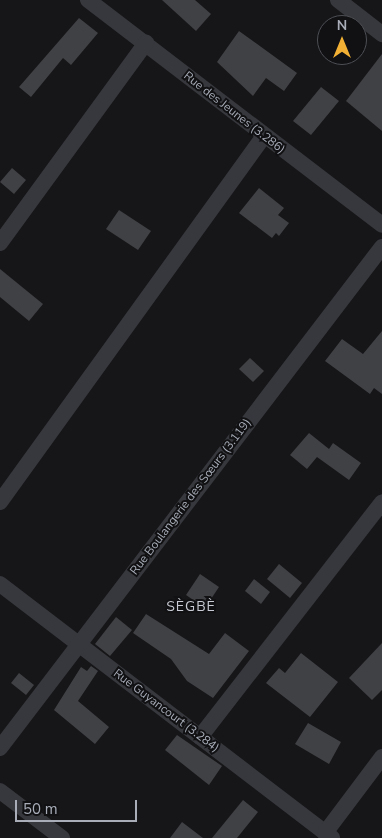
<!DOCTYPE html>
<html>
<head>
<meta charset="utf-8">
<style>
  body { margin:0 }
  #map { position:relative; width:382px; height:838px; overflow:hidden; background:#161618; font-family:"Nunito Sans",sans-serif }
  div>[style] { position:absolute }
  .building>* { inset:0; background:#404145 }
  .minor>* { height:16px; margin:-8px; padding:0 8px; transform-origin:8px; border-radius:8px; background:#37383d }
  span { translate:-50% -50%; white-space:nowrap; text-align:center; line-height:1.15; -webkit-text-stroke:4px #111113; paint-order:stroke }
  .street-label { font-size:12px; color:#a8adb8 }
  .neighbourhood-label { font-size:14px; color:#c9ccd4; letter-spacing:1px }
  .north { position:absolute; left:317px; top:15px; width:50px; height:50px; box-sizing:border-box; background:#111113; border:1px solid #4d4f55; border-radius:50%; rotate:0deg; font-size:14px; font-weight:700; line-height:20px; text-align:center; color:#a8adb8 }
  .north::after { content:''; display:block; margin:auto; width:18px; height:22px; background:#f2b134; clip-path:polygon(50% 0,100% 100%,50% 72%,0 100%) }
  .scale { position:absolute; left:15px; top:800px; width:122px; height:22px; box-sizing:border-box; border:2px solid #a8adb8; border-top:0; padding-left:6px; font-size:15px; line-height:18px; white-space:nowrap; color:#a8adb8; -webkit-text-stroke:4px #111113; paint-order:stroke }
</style>
</head>
<body>
<div id="map">
  <div class="building">
    <div style="clip-path:polygon(162px 0,195px 0,211px 14px,196px 31px)"></div>
    <div style="clip-path:polygon(79px 18px,98px 33px,71px 65px,63px 58px,31px 97px,19px 87px)"></div>
    <div style="clip-path:polygon(239px 31px,297px 73px,284px 91px,266px 78px,253px 96px,217px 62px)"></div>
    <div style="clip-path:polygon(382px 54px,382px 131px,346px 101px)"></div>
    <div style="clip-path:polygon(321px 87px,339px 101px,311px 135px,293px 121px)"></div>
    <div style="clip-path:polygon(12px 168px,26px 180px,14px 194px,0 182px)"></div>
    <div style="clip-path:polygon(259px 188px,284px 208px,278px 215px,289px 223px,279px 236px,276px 233px,272px 238px,239px 213px)"></div>
    <div style="clip-path:polygon(119px 210px,151px 231px,138px 250px,106px 229px)"></div>
    <div style="clip-path:polygon(0 269px,43px 304px,29px 321px,0 297px)"></div>
    <div style="clip-path:polygon(382px 331px,382px 394px,374px 388px,370px 394px,325px 361px,342px 339px,363px 354px)"></div>
    <div style="clip-path:polygon(250px 358px,264px 371px,253px 382px,239px 369px)"></div>
    <div style="clip-path:polygon(309px 433px,329px 449px,333px 443px,361px 463px,349px 480px,317px 457px,307px 469px,290px 455px)"></div>
    <div style="clip-path:polygon(279px 564px,302px 583px,290px 598px,267px 579px)"></div>
    <div style="clip-path:polygon(200px 574px,219px 587px,205px 608px,186px 595px)"></div>
    <div style="clip-path:polygon(254px 579px,270px 592px,261px 604px,245px 591px)"></div>
    <div style="clip-path:polygon(146px 614px,209px 654px,225px 633px,249px 651px,213px 698px,187px 681px,171px 659px,133px 633px)"></div>
    <div style="clip-path:polygon(116px 617px,132px 630px,110px 656px,95px 644px)"></div>
    <div style="clip-path:polygon(382px 643px,382px 690px,372px 700px,349px 678px)"></div>
    <div style="clip-path:polygon(301px 653px,338px 682px,310px 717px,266px 683px,279px 668px,285px 673px)"></div>
    <div style="clip-path:polygon(91px 666px,98px 671px,78px 701px,109px 727px,95px 744px,54px 710px,81px 667px,87px 671px)"></div>
    <div style="clip-path:polygon(19px 673px,34px 685px,26px 695px,11px 683px)"></div>
    <div style="clip-path:polygon(308px 723px,341px 742px,329px 764px,295px 744px)"></div>
    <div style="clip-path:polygon(177px 735px,222px 766px,209px 785px,165px 750px)"></div>
    <div style="clip-path:polygon(243px 800px,258px 812px,237px 838px,212px 838px)"></div>
    <div style="clip-path:polygon(182px 822px,203px 838px,170px 838px)"></div>
  </div>
  <div class="minor">
    <div style="left:88px;top:0;width:370px;rotate:37.4deg"></div>
    <div style="left:338px;top:0;width:56px;rotate:37.7deg"></div>
    <div style="left:0;top:243px;width:248px;rotate:-53.9deg"></div>
    <div style="left:0;top:502px;width:450px;rotate:-54.2deg"></div>
    <div style="left:0;top:584px;width:418px;rotate:37.4deg"></div>
    <div style="left:200px;top:737px;width:297px;rotate:-52.2deg"></div>
    <div style="left:0;top:748px;width:630px;rotate:-52.68deg"></div>
    <div style="left:0;top:791px;width:78px;rotate:37.2deg"></div>
    <div style="left:325px;top:833px;width:95px;rotate:-53.1deg"></div>
  </div>
  <div class="street-label">
    <span style="left:234px;top:113px;rotate:38deg">Rue des Jeunes (3.286)</span>
    <span style="left:191px;top:497px;rotate:-53deg">Rue Boulangerie des Sœurs (3.119)</span>
    <span style="left:166px;top:711px;rotate:37deg">Rue Guyancourt (3.284)</span>
  </div>
  <div class="neighbourhood-label">
    <span style="left:191px;top:607px">SÈGBÈ</span>
  </div>
  <div class="north">N</div>
  <div class="scale">50 m</div>
</div>
</body>
</html>
